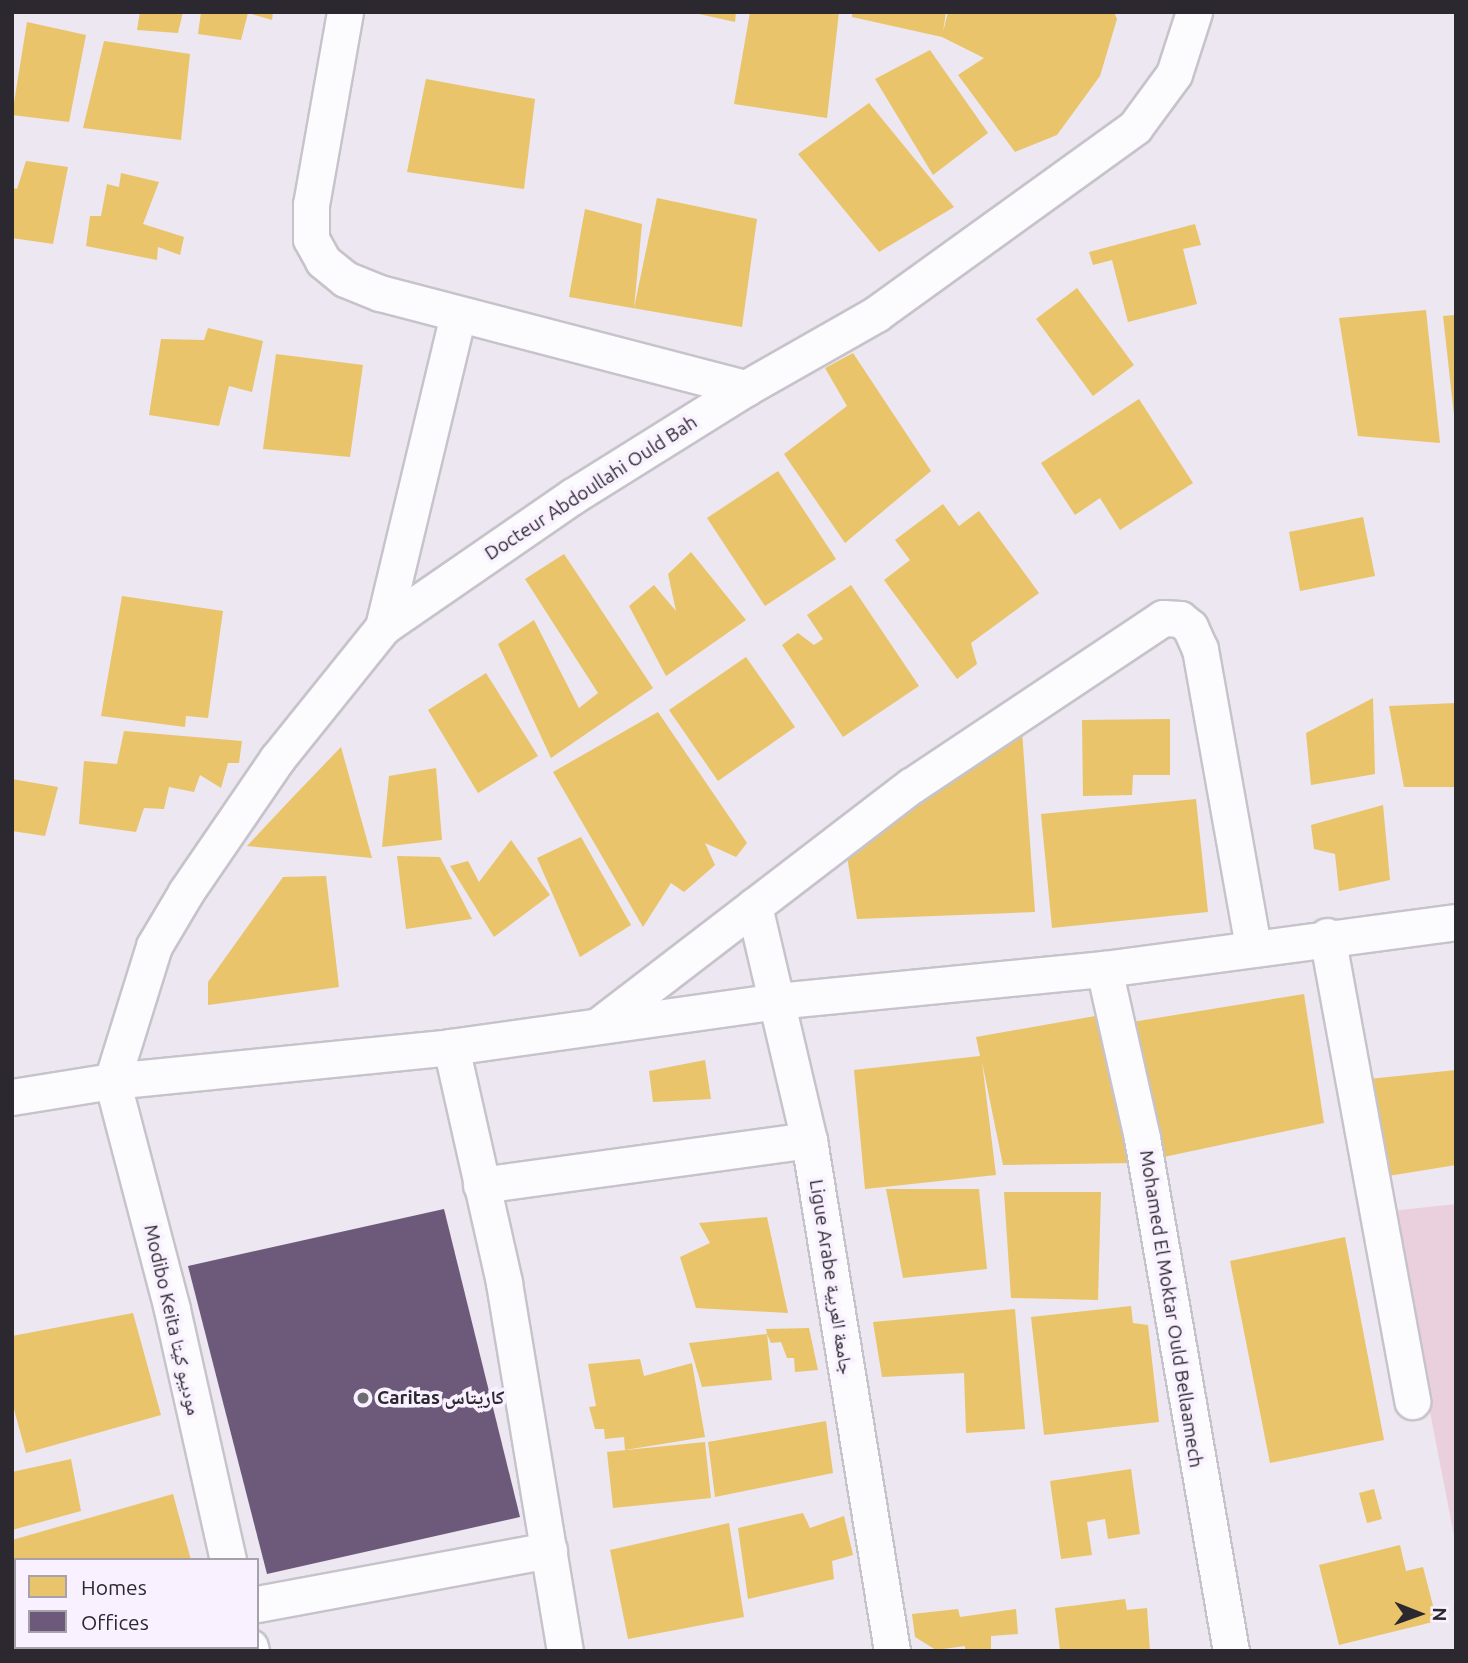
<!DOCTYPE html>
<html>
<head>
<meta charset="utf-8">
<style>
  body { margin:0 }
  #map { position:relative; width:1468px; height:1663px; overflow:hidden; background:#ece7f0; font-family:Ubuntu,"Noto Naskh Arabic",sans-serif }
  div>[style] { position:absolute }
  .green>* { inset:0; background:#ead0dd }
  .homes>* { inset:0; background:#e9c46a }
  .offices>* { inset:0; background:#6d597a }
  .roads { filter:drop-shadow(2px 0 #c7c3ca) drop-shadow(-2px 0 #c7c3ca) drop-shadow(0 2px #c7c3ca) drop-shadow(0 -2px #c7c3ca) }
  .minor>* { height:35px; margin:-17.5px; padding:0 17.5px; transform-origin:17.5px; border-radius:17.5px; background:#fcfbfd }
  .dots>* { width:19px; height:19px; translate:-50% -50%; box-sizing:border-box; border:4px solid #f9f1ff; border-radius:50% }
  span { translate:-50% -50%; white-space:nowrap; text-align:center; line-height:1.15; -webkit-text-stroke:7px #f9f1ff; paint-order:stroke }
  .street-label { font-size:19px; color:#2c282f }
  .poi-label { font-size:19px; color:#2c282f; font-weight:700 }
  .left { translate:0 -50%; text-align:left }
  .frame { position:absolute; inset:0; border:14px solid #2c282f; pointer-events:none }
  .legend { position:absolute; left:14px; top:1558px; width:245px; height:91px; box-sizing:border-box; background:#f9f1ff; border:2px solid #a7a1ac; margin:0; padding:9px 12px; list-style:none; font-size:21px; color:#2c282f }
  .legend li { display:flex; align-items:center; gap:14px; height:35px }
  .legend b { width:35px; border:2px solid #a7a1ac }
  .north { position:absolute; left:1384px; top:1579px; width:70px; height:70px; -webkit-text-stroke:5px #f9f1ff; paint-order:stroke; rotate:91deg; font-size:19px; font-weight:700; line-height:28px; text-align:center; color:#2c282f }
  .north::after { content:''; display:block; margin:auto; width:24px; height:32px; background:#2c282f; clip-path:polygon(50% 0,100% 100%,50% 72%,0 100%) }
</style>
</head>
<body>
<div id="map">
  <div class="green">
    <div style="clip-path:polygon(1456px 1204px,1456px 1546px,1391px 1211px)"></div>
  </div>
  <div class="homes">
    <div style="clip-path:polygon(140px 12px,183px 12px,178px 33px,137px 30px)"></div>
    <div style="clip-path:polygon(201px 12px,273px 12px,272px 20px,248px 13px,241px 40px,198px 34px)"></div>
    <div style="clip-path:polygon(690px 12px,736px 12px,735px 22px)"></div>
    <div style="clip-path:polygon(750px 12px,839px 12px,827px 118px,734px 104px)"></div>
    <div style="clip-path:polygon(852px 12px,946px 12px,943px 32px,948px 12px,1114px 12px,1117px 19px,1100px 76px,1057px 135px,1015px 152px,958px 75px,984px 58px,942px 37px,852px 17px)"></div>
    <div style="clip-path:polygon(27px 22px,86px 35px,69px 122px,12px 115px)"></div>
    <div style="clip-path:polygon(104px 41px,190px 54px,181px 140px,83px 128px)"></div>
    <div style="clip-path:polygon(930px 50px,988px 133px,933px 175px,875px 79px)"></div>
    <div style="clip-path:polygon(426px 79px,535px 99px,524px 189px,407px 172px)"></div>
    <div style="clip-path:polygon(869px 103px,954px 207px,879px 252px,798px 154px)"></div>
    <div style="clip-path:polygon(26px 161px,68px 167px,53px 244px,12px 238px,12px 188px,17px 189px)"></div>
    <div style="clip-path:polygon(121px 173px,159px 182px,143px 224px,184px 237px,180px 255px,158px 247px,157px 260px,86px 246px,90px 216px,101px 216px,107px 184px,119px 187px)"></div>
    <div style="clip-path:polygon(657px 198px,757px 219px,742px 327px,569px 297px,585px 209px,642px 224px,634px 308px)"></div>
    <div style="clip-path:polygon(1195px 224px,1201px 245px,1183px 249px,1197px 304px,1128px 322px,1112px 260px,1093px 265px,1089px 252px)"></div>
    <div style="clip-path:polygon(1077px 288px,1134px 365px,1093px 396px,1036px 319px)"></div>
    <div style="clip-path:polygon(1426px 310px,1440px 443px,1358px 436px,1339px 318px)"></div>
    <div style="clip-path:polygon(1456px 315px,1456px 415px,1454px 415px,1443px 316px)"></div>
    <div style="clip-path:polygon(208px 328px,263px 341px,252px 392px,229px 386px,219px 426px,149px 415px,161px 339px,204px 340px)"></div>
    <div style="clip-path:polygon(853px 353px,931px 471px,845px 543px,784px 454px,847px 406px,825px 368px)"></div>
    <div style="clip-path:polygon(276px 354px,363px 365px,350px 457px,263px 449px)"></div>
    <div style="clip-path:polygon(1139px 399px,1193px 483px,1120px 530px,1100px 498px,1075px 515px,1041px 463px)"></div>
    <div style="clip-path:polygon(778px 471px,836px 559px,765px 606px,707px 518px)"></div>
    <div style="clip-path:polygon(943px 504px,959px 526px,979px 511px,1039px 593px,971px 643px,977px 664px,957px 679px,884px 580px,910px 560px,895px 540px)"></div>
    <div style="clip-path:polygon(1363px 517px,1375px 576px,1300px 591px,1289px 532px)"></div>
    <div style="clip-path:polygon(691px 552px,746px 620px,666px 676px,629px 606px,654px 585px,676px 611px,668px 574px)"></div>
    <div style="clip-path:polygon(564px 554px,653px 688px,551px 758px,498px 644px,534px 620px,579px 708px,598px 693px,525px 579px)"></div>
    <div style="clip-path:polygon(851px 585px,919px 686px,843px 737px,782px 645px,798px 633px,814px 645px,823px 639px,807px 615px)"></div>
    <div style="clip-path:polygon(122px 596px,223px 611px,208px 718px,186px 716px,185px 727px,101px 716px)"></div>
    <div style="clip-path:polygon(746px 657px,795px 727px,718px 781px,669px 710px)"></div>
    <div style="clip-path:polygon(486px 673px,538px 756px,478px 793px,428px 710px)"></div>
    <div style="clip-path:polygon(1373px 698px,1375px 774px,1311px 785px,1306px 733px)"></div>
    <div style="clip-path:polygon(1456px 703px,1456px 787px,1404px 787px,1389px 706px)"></div>
    <div style="clip-path:polygon(658px 712px,747px 843px,736px 857px,705px 843px,715px 865px,684px 892px,671px 883px,643px 927px,553px 772px)"></div>
    <div style="clip-path:polygon(1170px 719px,1170px 775px,1133px 775px,1132px 795px,1083px 796px,1082px 720px)"></div>
    <div style="clip-path:polygon(124px 731px,242px 741px,239px 763px,228px 763px,221px 788px,200px 775px,194px 792px,169px 787px,164px 809px,144px 808px,136px 832px,79px 824px,84px 761px,117px 764px)"></div>
    <div style="clip-path:polygon(1022px 731px,1035px 912px,857px 919px,846px 850px)"></div>
    <div style="clip-path:polygon(341px 747px,372px 858px,247px 846px,292px 798px)"></div>
    <div style="clip-path:polygon(436px 768px,442px 840px,382px 847px,389px 776px)"></div>
    <div style="clip-path:polygon(12px 779px,58px 787px,45px 836px,12px 831px)"></div>
    <div style="clip-path:polygon(1196px 799px,1208px 912px,1052px 928px,1041px 814px)"></div>
    <div style="clip-path:polygon(1383px 805px,1390px 880px,1339px 891px,1335px 854px,1314px 849px,1311px 825px)"></div>
    <div style="clip-path:polygon(581px 837px,631px 925px,580px 957px,537px 858px)"></div>
    <div style="clip-path:polygon(511px 840px,550px 895px,494px 937px,450px 866px,468px 861px,479px 882px)"></div>
    <div style="clip-path:polygon(397px 856px,440px 857px,472px 919px,406px 929px)"></div>
    <div style="clip-path:polygon(326px 876px,339px 987px,208px 1005px,208px 982px,283px 877px)"></div>
    <div style="clip-path:polygon(1304px 994px,1324px 1123px,1159px 1158px,1126px 1023px)"></div>
    <div style="clip-path:polygon(1101px 1015px,1135px 1163px,1003px 1165px,982px 1062px,996px 1175px,865px 1189px,854px 1070px,980px 1056px,976px 1037px)"></div>
    <div style="clip-path:polygon(705px 1060px,711px 1099px,653px 1102px,649px 1071px)"></div>
    <div style="clip-path:polygon(1456px 1070px,1456px 1165px,1388px 1176px,1369px 1079px)"></div>
    <div style="clip-path:polygon(886px 1189px,979px 1189px,987px 1269px,903px 1278px)"></div>
    <div style="clip-path:polygon(1004px 1192px,1101px 1192px,1098px 1300px,1011px 1298px)"></div>
    <div style="clip-path:polygon(767px 1217px,788px 1313px,696px 1308px,680px 1257px,710px 1243px,699px 1223px)"></div>
    <div style="clip-path:polygon(1345px 1237px,1384px 1440px,1270px 1463px,1230px 1261px)"></div>
    <div style="clip-path:polygon(1131px 1306px,1133px 1323px,1148px 1325px,1159px 1422px,1044px 1435px,1031px 1317px)"></div>
    <div style="clip-path:polygon(1015px 1309px,1025px 1429px,966px 1433px,964px 1373px,882px 1377px,873px 1322px)"></div>
    <div style="clip-path:polygon(133px 1313px,161px 1415px,26px 1453px,12px 1402px,12px 1336px)"></div>
    <div style="clip-path:polygon(809px 1328px,818px 1370px,795px 1372px,794px 1358px,787px 1358px,781px 1342px,771px 1343px,767px 1334px,772px 1380px,702px 1387px,689px 1343px,767px 1334px,766px 1329px)"></div>
    <div style="clip-path:polygon(640px 1359px,644px 1376px,692px 1363px,705px 1437px,625px 1450px,624px 1437px,605px 1439px,604px 1429px,595px 1429px,589px 1407px,596px 1406px,588px 1364px)"></div>
    <div style="clip-path:polygon(826px 1421px,833px 1473px,715px 1497px,708px 1442px)"></div>
    <div style="clip-path:polygon(705px 1442px,711px 1498px,613px 1508px,607px 1452px)"></div>
    <div style="clip-path:polygon(71px 1459px,81px 1511px,12px 1530px,12px 1472px)"></div>
    <div style="clip-path:polygon(1131px 1469px,1140px 1534px,1108px 1539px,1105px 1519px,1087px 1522px,1092px 1555px,1061px 1559px,1050px 1481px)"></div>
    <div style="clip-path:polygon(1374px 1489px,1382px 1519px,1367px 1523px,1359px 1493px)"></div>
    <div style="clip-path:polygon(173px 1494px,191px 1560px,16px 1560px,12px 1640px,12px 1540px)"></div>
    <div style="clip-path:polygon(803px 1513px,810px 1528px,844px 1516px,853px 1555px,832px 1561px,834px 1579px,748px 1599px,738px 1528px)"></div>
    <div style="clip-path:polygon(729px 1523px,744px 1617px,628px 1639px,610px 1550px)"></div>
    <div style="clip-path:polygon(1400px 1545px,1406px 1571px,1423px 1567px,1437px 1621px,1339px 1645px,1319px 1565px)"></div>
    <div style="clip-path:polygon(1125px 1599px,1127px 1610px,1147px 1608px,1150px 1651px,1060px 1651px,1055px 1608px)"></div>
    <div style="clip-path:polygon(958px 1609px,960px 1617px,1016px 1609px,1018px 1634px,991px 1636px,991px 1651px,965px 1651px,965px 1646px,936px 1650px,915px 1637px,912px 1614px)"></div>
  </div>
  <div class="offices">
    <div style="clip-path:polygon(444px 1209px,520px 1517px,267px 1574px,188px 1266px)"></div>
  </div>
  <div class="roads">
    <div class="minor">
      <div style="left:345px;top:12px;width:195px;rotate:100deg"></div>
      <div style="left:311px;top:204px;width:35px;rotate:90deg"></div>
      <div style="left:311px;top:239px;width:25px;rotate:61deg"></div>
      <div style="left:323px;top:261px;width:28px;rotate:39deg"></div>
      <div style="left:345px;top:279px;width:38px;rotate:22deg"></div>
      <div style="left:380px;top:293px;width:378px;rotate:14.6deg"></div>
      <div style="left:383px;top:627px;width:321px;rotate:-76.5deg"></div>
      <div style="left:754px;top:906px;width:240px;rotate:76.8deg"></div>
      <div style="left:809px;top:1140px;width:518px;rotate:80.77deg"></div>
      <div style="left:1327px;top:936px;width:473px;rotate:79.6deg"></div>
      <div style="left:1104px;top:969px;width:173px;rotate:77.3deg"></div>
      <div style="left:1142px;top:1138px;width:521px;rotate:80.16deg"></div>
      <div style="left:603px;top:1022px;width:388px;rotate:-37.5deg"></div>
      <div style="left:911px;top:786px;width:303px;rotate:-33.7deg"></div>
      <div style="left:1163px;top:618px;width:17px;rotate:3deg"></div>
      <div style="left:1180px;top:619px;width:13px;rotate:39deg"></div>
      <div style="left:1190px;top:627px;width:24px;rotate:66deg"></div>
      <div style="left:1200px;top:649px;width:304px;rotate:79.9deg"></div>
      <div style="left:451px;top:1047px;width:242px;rotate:77.3deg"></div>
      <div style="left:504px;top:1283px;width:373px;rotate:80.6deg"></div>
      <div style="left:12px;top:1097px;width:101px;rotate:-9.1deg"></div>
      <div style="left:112px;top:1081px;width:341px;rotate:-5.7deg"></div>
      <div style="left:451px;top:1047px;width:329px;rotate:-8deg"></div>
      <div style="left:777px;top:1001px;width:329px;rotate:-5.6deg"></div>
      <div style="left:1104px;top:969px;width:355px;rotate:-7.6deg"></div>
      <div style="left:481px;top:1185px;width:331px;rotate:-7.8deg"></div>
      <div style="left:228px;top:1560px;width:257px;rotate:-102.6deg"></div>
      <div style="left:172px;top:1309px;width:236px;rotate:-104.7deg"></div>
      <div style="left:112px;top:1081px;width:141px;rotate:-72.7deg"></div>
      <div style="left:154px;top:946px;width:63px;rotate:-59.3deg"></div>
      <div style="left:186px;top:892px;width:161px;rotate:-55.6deg"></div>
      <div style="left:277px;top:759px;width:169px;rotate:-51.2deg"></div>
      <div style="left:383px;top:627px;width:231px;rotate:-34.6deg"></div>
      <div style="left:573px;top:496px;width:204px;rotate:-32deg"></div>
      <div style="left:746px;top:388px;width:150px;rotate:-29.6deg"></div>
      <div style="left:876px;top:314px;width:319px;rotate:-35.8deg"></div>
      <div style="left:1135px;top:127px;width:66px;rotate:-53.7deg"></div>
      <div style="left:1174px;top:74px;width:65px;rotate:-72.1deg"></div>
      <div style="left:257px;top:1604px;width:297px;rotate:-10.5deg"></div>
      <div style="left:250px;top:1647px;width:4px;rotate:76deg"></div>
    </div>
  </div>
  <div class="dots">
    <div style="left:363px;top:1398px;background:#6f6b73"></div>
  </div>
  <div class="street-label">
    <span style="left:591px;top:488px;rotate:-33deg">Docteur Abdoullahi Ould Bah</span>
    <span style="left:831px;top:1277px;rotate:81deg">Ligue Arabe جامعة العربية</span>
    <span style="left:1171px;top:1309px;rotate:81deg">Mohamed El Moktar Ould Bellaamech</span>
    <span style="left:172px;top:1320px;rotate:77deg">Modibo Keita موديبو كيتا</span>
  </div>
  <div class="poi-label">
    <span class="left" style="left:377px;top:1398px">Caritas كاريتاس</span>
  </div>
  <div class="frame"></div>
  <ul class="legend">
  <li><b style="height:19px;background:#e9c46a"></b>Homes</li>
  <li><b style="height:19px;background:#6d597a"></b>Offices</li>
  </ul>
  <div class="north">N</div>
</div>
</body>
</html>
